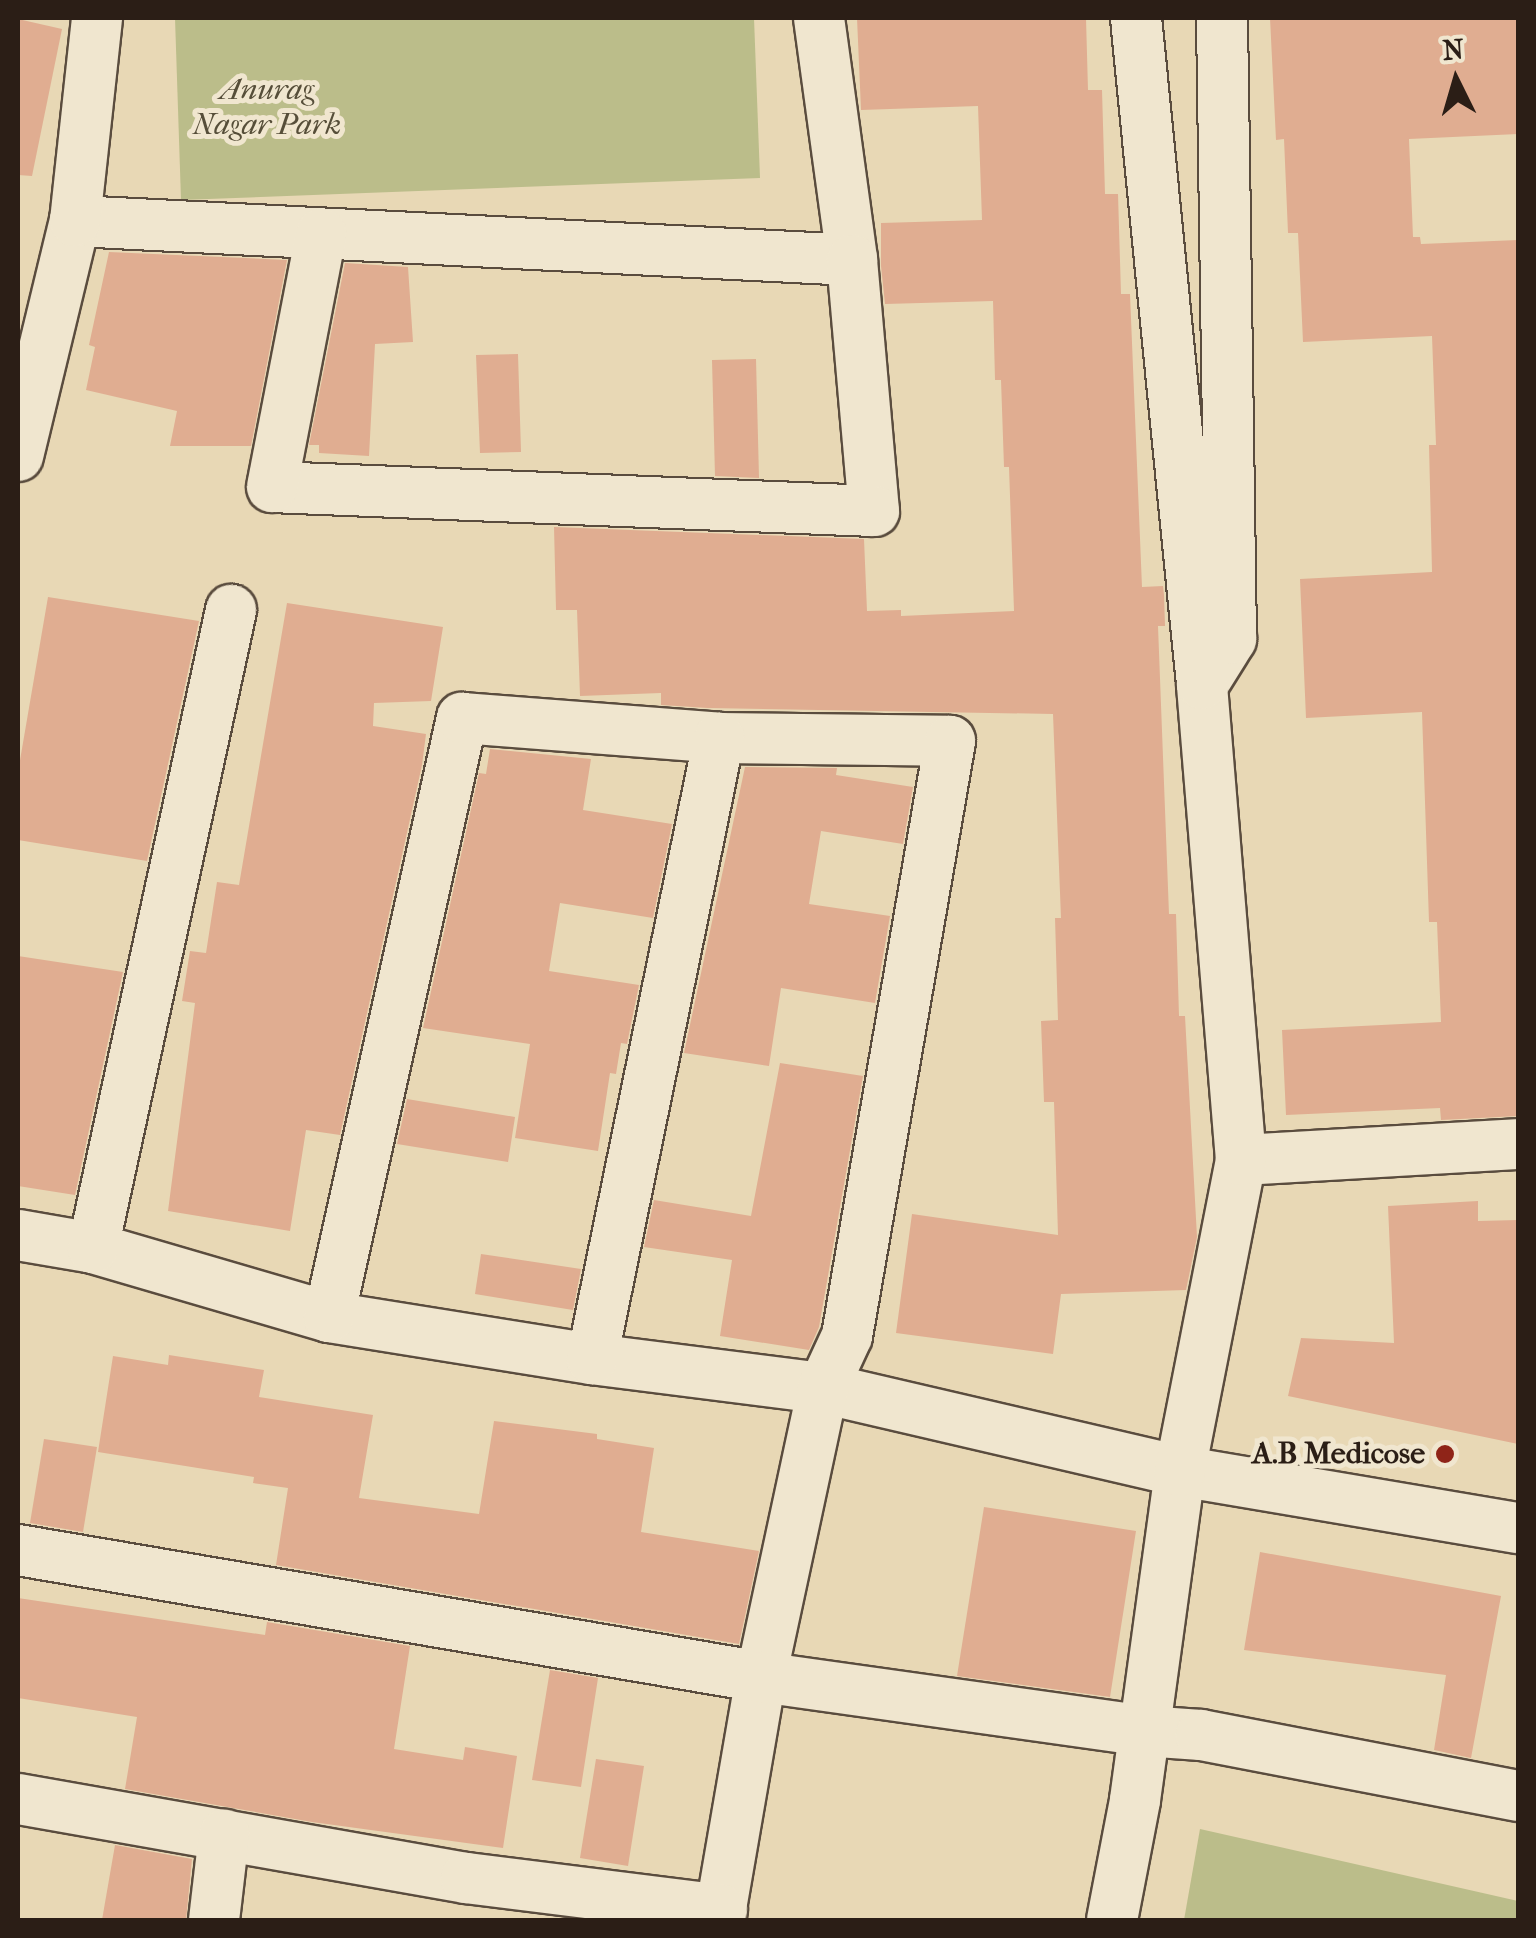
<!DOCTYPE html>
<html>
<head>
<meta charset="utf-8">
<style>
  body { margin:0 }
  #map { position:relative; width:1536px; height:1938px; overflow:hidden; background:#e8d8b5; font-family:"IM FELL French Canon",serif }
  div>[style] { position:absolute }
  .green>* { inset:0; background:#bbbd8a }
  .building>* { inset:0; background:#e0ad91 }
  .roads { filter:drop-shadow(2px 0 #5a4c3e) drop-shadow(-2px 0 #5a4c3e) drop-shadow(0 2px #5a4c3e) drop-shadow(0 -2px #5a4c3e) }
  .street>* { height:50px; margin:-25px; padding:0 25px; transform-origin:25px; border-radius:25px; background:#f0e6cf }
  .dots>* { width:28px; height:28px; translate:-50% -50%; box-sizing:border-box; border:5px solid #f0e6cf; border-radius:50% }
  span { translate:-50% -50%; white-space:nowrap; text-align:center; line-height:1.15; -webkit-text-stroke:10px #f0e6cf; paint-order:stroke }
  .park-label { font-size:30px; color:#564e39; font-style:italic }
  .poi-label { font-size:30px; color:#2b1e16; font-weight:700 }
  .right { translate:-100% -50%; text-align:right }
  .frame { position:absolute; inset:0; border:20px solid #2b1e16; pointer-events:none }
  .north { position:absolute; left:1406px; top:30px; width:100px; height:100px; -webkit-text-stroke:8px #f0e6cf; paint-order:stroke; rotate:355deg; font-size:28px; font-weight:700; line-height:40px; text-align:center; color:#2b1e16 }
  .north::after { content:''; display:block; margin:auto; width:35px; height:45px; background:#2b1e16; clip-path:polygon(50% 0,100% 100%,50% 72%,0 100%) }
</style>
</head>
<body>
<div id="map">
  <div class="green">
    <div style="clip-path:polygon(175px 18px,754px 18px,760px 178px,181px 200px)"></div>
    <div style="clip-path:polygon(1200px 1829px,1518px 1901px,1518px 1920px,1184px 1920px)"></div>
  </div>
  <div class="building">
    <div style="clip-path:polygon(857px 18px,1086px 18px,1088px 90px,1102px 90px,1105px 194px,1118px 194px,1121px 294px,1130px 294px,1142px 587px,1163px 586px,1164px 595px,1165px 626px,1158px 626px,1169px 914px,1176px 914px,1179px 1016px,1185px 1016px,1197px 1237px,1186px 1290px,1061px 1294px,1053px 1354px,896px 1333px,912px 1214px,1058px 1235px,1054px 1102px,1044px 1102px,1041px 1021px,1058px 1020px,1055px 918px,1061px 918px,1053px 714px,708px 708px,661px 705px,661px 693px,580px 696px,577px 610px,556px 610px,554px 527px,864px 539px,867px 611px,901px 610px,901px 616px,1014px 611px,1009px 467px,1004px 467px,1001px 380px,995px 380px,993px 301px,885px 304px,881px 266px,881px 223px,982px 220px,978px 106px,861px 110px)"></div>
    <div style="clip-path:polygon(1270px 18px,1518px 18px,1518px 134px,1409px 139px,1413px 237px,1420px 237px,1421px 244px,1518px 240px,1518px 1116px,1441px 1120px,1440px 1108px,1286px 1115px,1282px 1030px,1441px 1022px,1437px 922px,1429px 922px,1422px 712px,1306px 718px,1300px 579px,1432px 572px,1429px 445px,1436px 445px,1432px 336px,1303px 342px,1298px 233px,1288px 233px,1284px 139px,1276px 140px)"></div>
    <div style="clip-path:polygon(18px 19px,62px 29px,32px 176px,18px 175px)"></div>
    <div style="clip-path:polygon(109px 252px,287px 260px,251px 446px,170px 446px,177px 411px,86px 390px,95px 347px,89px 345px)"></div>
    <div style="clip-path:polygon(345px 263px,408px 267px,413px 342px,375px 344px,369px 456px,319px 453px,319px 445px,309px 445px)"></div>
    <div style="clip-path:polygon(518px 354px,521px 452px,480px 453px,476px 355px)"></div>
    <div style="clip-path:polygon(756px 359px,759px 478px,715px 476px,712px 360px)"></div>
    <div style="clip-path:polygon(48px 597px,199px 621px,147px 861px,18px 840px,18px 772px)"></div>
    <div style="clip-path:polygon(287px 603px,443px 627px,431px 701px,374px 703px,373px 726px,426px 734px,422px 765px,340px 1135px,306px 1130px,290px 1231px,168px 1211px,195px 1003px,182px 1001px,190px 951px,206px 953px,217px 882px,239px 885px)"></div>
    <div style="clip-path:polygon(490px 749px,591px 759px,583px 810px,672px 824px,653px 918px,560px 903px,549px 971px,639px 985px,627px 1044px,621px 1043px,616px 1074px,610px 1073px,598px 1151px,515px 1138px,530px 1044px,423px 1028px,479px 773px,486px 774px)"></div>
    <div style="clip-path:polygon(745px 767px,837px 768px,836px 775px,913px 787px,903px 844px,821px 831px,809px 904px,890px 916px,875px 1003px,781px 988px,769px 1066px,684px 1053px)"></div>
    <div style="clip-path:polygon(18px 956px,123px 972px,75px 1195px,18px 1186px)"></div>
    <div style="clip-path:polygon(780px 1063px,863px 1076px,819px 1327px,809px 1350px,720px 1336px,732px 1260px,644px 1247px,654px 1200px,751px 1216px)"></div>
    <div style="clip-path:polygon(407px 1099px,515px 1117px,508px 1162px,397px 1144px)"></div>
    <div style="clip-path:polygon(1478px 1201px,1478px 1221px,1518px 1220px,1518px 1444px,1288px 1396px,1301px 1338px,1394px 1343px,1388px 1206px)"></div>
    <div style="clip-path:polygon(481px 1254px,581px 1269px,573px 1310px,475px 1294px)"></div>
    <div style="clip-path:polygon(169px 1355px,264px 1370px,259px 1397px,373px 1415px,359px 1498px,479px 1514px,494px 1421px,597px 1434px,597px 1439px,654px 1448px,641px 1532px,759px 1551px,739px 1644px,276px 1565px,288px 1488px,253px 1483px,254px 1477px,98px 1452px,113px 1356px,168px 1365px)"></div>
    <div style="clip-path:polygon(44px 1439px,97px 1447px,83px 1532px,30px 1523px)"></div>
    <div style="clip-path:polygon(984px 1507px,1136px 1531px,1110px 1697px,957px 1676px)"></div>
    <div style="clip-path:polygon(1260px 1552px,1501px 1596px,1471px 1758px,1434px 1750px,1446px 1675px,1244px 1650px)"></div>
    <div style="clip-path:polygon(18px 1598px,265px 1635px,267px 1622px,410px 1646px,394px 1749px,463px 1760px,465px 1747px,517px 1756px,503px 1848px,312px 1822px,125px 1789px,137px 1717px,18px 1698px)"></div>
    <div style="clip-path:polygon(550px 1670px,598px 1678px,581px 1787px,532px 1780px)"></div>
    <div style="clip-path:polygon(596px 1759px,644px 1766px,628px 1866px,580px 1858px)"></div>
    <div style="clip-path:polygon(115px 1845px,192px 1859px,186px 1920px,102px 1920px)"></div>
  </div>
  <div class="roads">
    <div class="street">
      <div style="left:819px;top:18px;width:244px;rotate:82.2deg"></div>
      <div style="left:75px;top:221px;width:778px;rotate:2.87deg"></div>
      <div style="left:852px;top:260px;width:252px;rotate:85deg"></div>
      <div style="left:874px;top:511px;width:602px;rotate:-177.72deg"></div>
      <div style="left:272px;top:487px;width:258px;rotate:-79deg"></div>
      <div style="left:18px;top:456px;width:242px;rotate:-76.4deg"></div>
      <div style="left:75px;top:221px;width:204px;rotate:-83.8deg"></div>
      <div style="left:1208px;top:676px;width:44px;rotate:-58.1deg"></div>
      <div style="left:1231px;top:639px;width:621px;rotate:-90.83deg"></div>
      <div style="left:1241px;top:1160px;width:277px;rotate:-3.3deg"></div>
      <div style="left:18px;top:1235px;width:76px;rotate:9.8deg"></div>
      <div style="left:93px;top:1248px;width:246px;rotate:16.3deg"></div>
      <div style="left:329px;top:1317px;width:266px;rotate:9.1deg"></div>
      <div style="left:592px;top:1359px;width:233px;rotate:7.2deg"></div>
      <div style="left:823px;top:1388px;width:367px;rotate:13.1deg"></div>
      <div style="left:1180px;top:1471px;width:343px;rotate:9.6deg"></div>
      <div style="left:93px;top:1248px;width:653px;rotate:-77.79deg"></div>
      <div style="left:329px;top:1317px;width:614px;rotate:-77.48deg"></div>
      <div style="left:462px;top:718px;width:258px;rotate:4.4deg"></div>
      <div style="left:719px;top:738px;width:231px;rotate:0.7deg"></div>
      <div style="left:950px;top:741px;width:604px;rotate:99.82deg"></div>
      <div style="left:847px;top:1336px;width:57px;rotate:114.8deg"></div>
      <div style="left:823px;top:1388px;width:296px;rotate:102.1deg"></div>
      <div style="left:761px;top:1677px;width:247px;rotate:99.8deg"></div>
      <div style="left:592px;top:1359px;width:634px;rotate:-78.44deg"></div>
      <div style="left:18px;top:1550px;width:754px;rotate:9.7deg"></div>
      <div style="left:761px;top:1677px;width:387px;rotate:8deg"></div>
      <div style="left:1144px;top:1731px;width:57px;rotate:4deg"></div>
      <div style="left:1201px;top:1735px;width:323px;rotate:10.9deg"></div>
      <div style="left:18px;top:1799px;width:455px;rotate:10deg"></div>
      <div style="left:466px;top:1878px;width:258px;rotate:7.1deg"></div>
      <div style="left:214px;top:1920px;width:86px;rotate:-83.3deg"></div>
      <div style="left:1112px;top:1920px;width:122px;rotate:-79.1deg"></div>
      <div style="left:1135px;top:1800px;width:332px;rotate:-82.2deg"></div>
      <div style="left:1180px;top:1471px;width:317px;rotate:-78.9deg"></div>
      <div style="left:1241px;top:1160px;width:478px;rotate:-94.7deg"></div>
      <div style="left:1202px;top:684px;width:669px;rotate:-95.66deg"></div>
    </div>
  </div>
  <div class="dots">
    <div style="left:1445px;top:1454px;background:#8f2418"></div>
  </div>
  <div class="park-label">
    <span style="left:267px;top:107px">Anurag<br>Nagar Park</span>
  </div>
  <div class="poi-label">
    <span class="right" style="left:1425px;top:1454px">A.B Medicose</span>
  </div>
  <div class="frame"></div>
  <div class="north">N</div>
</div>
</body>
</html>
